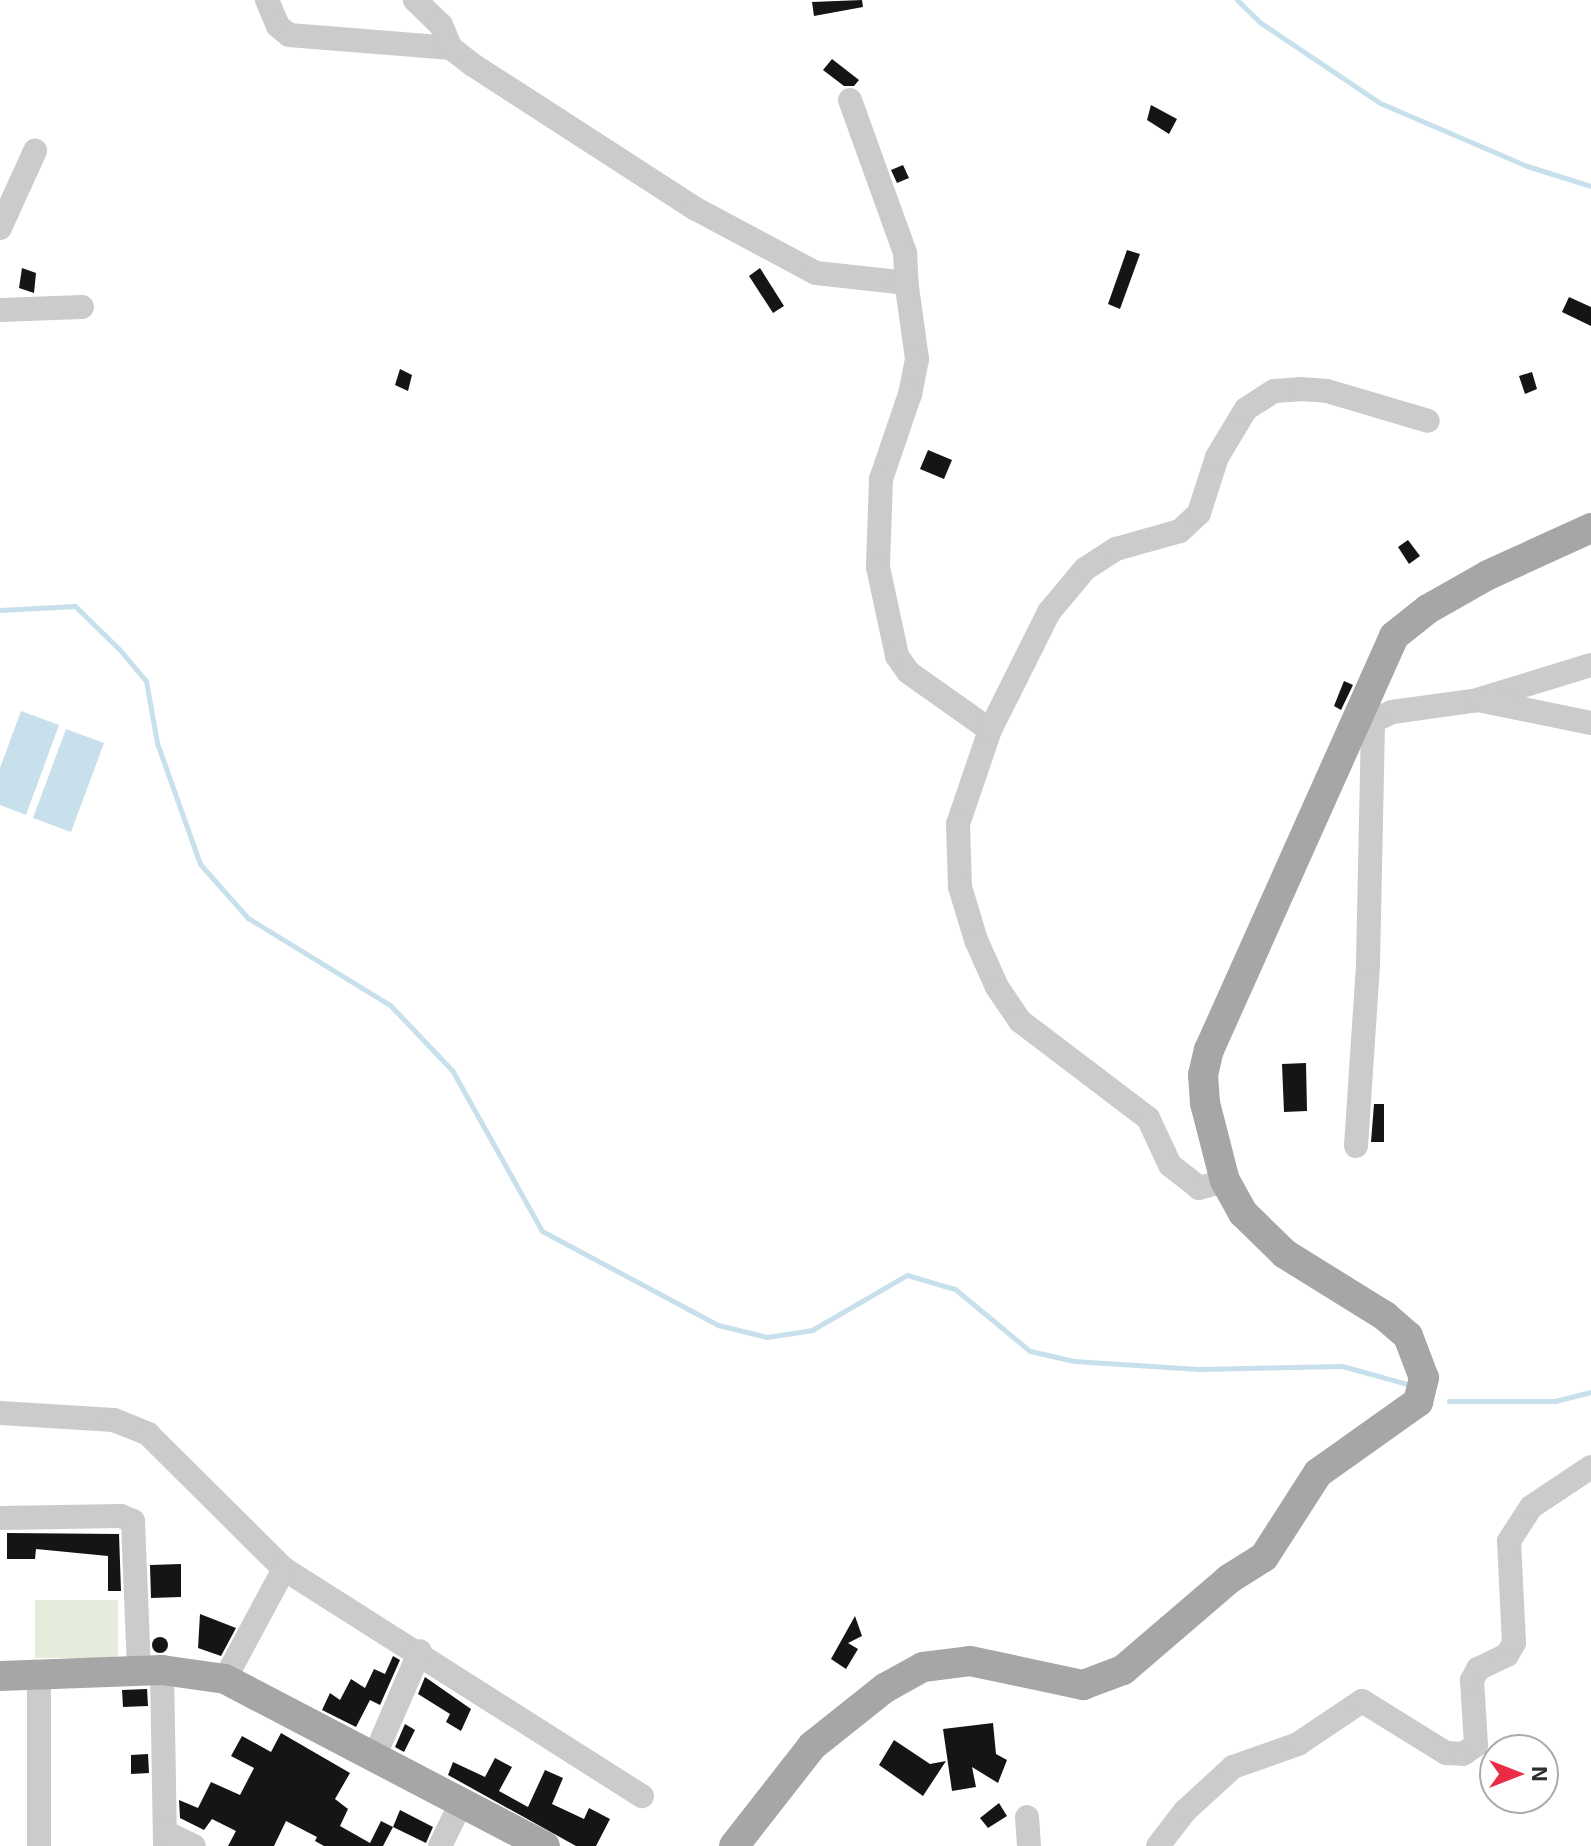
<!DOCTYPE html>
<html>
<head>
<meta charset="utf-8">
<style>
  body { margin:0 }
  #map { position:relative; width:1591px; height:1846px; overflow:hidden; background:#fff; font-family:"Exo 2",sans-serif }
  div>[style] { position:absolute }
  .green>* { inset:0; background:#e5ecdb }
  .water>* { inset:0; background:#c7e0ec }
  .stream>* { height:5px; margin:-2.5px; padding:0 2.5px; transform-origin:2.5px; border-radius:2.5px; background:#c7e0ec }
  .building>* { inset:0; background:#151515 }
  .round { border-radius:50% }
  .minor>* { height:24px; margin:-12px; padding:0 12px; transform-origin:12px; border-radius:12px; background:#cbcbcb }
  .major>* { height:30px; margin:-15px; padding:0 15px; transform-origin:15px; border-radius:15px; background:#a6a6a6 }
  span { translate:-50% -50%; white-space:nowrap; text-align:center; line-height:1.15; -webkit-text-stroke:8px #fff; paint-order:stroke }
  .north { position:absolute; left:1479px; top:1734px; width:80px; height:80px; box-sizing:border-box; background:#fff; border:2px solid #ababab; border-radius:50%; rotate:90deg; font-size:22px; font-weight:700; line-height:32px; text-align:center; color:#2e2e2e }
  .north::after { content:''; display:block; margin:auto; width:28px; height:36px; background:#ea2c47; clip-path:polygon(50% 0,100% 100%,50% 72%,0 100%) }
</style>
</head>
<body>
<div id="map">
  <div class="green">
    <div style="clip-path:polygon(35px 1600px,118px 1600px,118px 1658px,35px 1658px)"></div>
  </div>
  <div class="water">
    <div style="clip-path:polygon(21px 711px,59px 725px,26px 815px,0 805px,0 768px)"></div>
    <div style="clip-path:polygon(66px 729px,104px 743px,71px 832px,33px 818px)"></div>
  </div>
  <div class="stream">
    <div style="left:1237px;top:0;width:33px;rotate:44deg"></div>
    <div style="left:1261px;top:23px;width:143px;rotate:33.9deg"></div>
    <div style="left:1380px;top:103px;width:160px;rotate:23.2deg"></div>
    <div style="left:1527px;top:166px;width:67px;rotate:17.4deg"></div>
    <div style="left:0;top:610px;width:75px;rotate:-3.1deg"></div>
    <div style="left:75px;top:606px;width:63px;rotate:44.4deg"></div>
    <div style="left:120px;top:650px;width:40px;rotate:50deg"></div>
    <div style="left:146px;top:681px;width:63px;rotate:79.9deg"></div>
    <div style="left:157px;top:743px;width:128px;rotate:70.4deg"></div>
    <div style="left:200px;top:864px;width:72px;rotate:48.4deg"></div>
    <div style="left:248px;top:918px;width:167px;rotate:31.5deg"></div>
    <div style="left:390px;top:1005px;width:90px;rotate:46.4deg"></div>
    <div style="left:452px;top:1070px;width:184px;rotate:60.8deg"></div>
    <div style="left:542px;top:1231px;width:200px;rotate:28.1deg"></div>
    <div style="left:718px;top:1325px;width:50px;rotate:13.8deg"></div>
    <div style="left:767px;top:1337px;width:46px;rotate:-8.8deg"></div>
    <div style="left:812px;top:1330px;width:110px;rotate:-30.1deg"></div>
    <div style="left:907px;top:1275px;width:50px;rotate:16.3deg"></div>
    <div style="left:955px;top:1289px;width:97px;rotate:39.6deg"></div>
    <div style="left:1030px;top:1351px;width:45px;rotate:12.8deg"></div>
    <div style="left:1074px;top:1361px;width:125px;rotate:3.7deg"></div>
    <div style="left:1199px;top:1369px;width:143px;rotate:-1.2deg"></div>
    <div style="left:1342px;top:1366px;width:67px;rotate:15.5deg"></div>
    <div style="left:1449px;top:1401px;width:106px"></div>
    <div style="left:1555px;top:1401px;width:37px;rotate:-14deg"></div>
  </div>
  <div class="building">
    <div style="clip-path:polygon(862px 0,863px 7px,814px 16px,812px 2px)"></div>
    <div style="clip-path:polygon(832px 59px,859px 80px,854px 86px,844px 86px,823px 70px)"></div>
    <div style="clip-path:polygon(1151px 105px,1177px 119px,1169px 134px,1147px 120px)"></div>
    <div style="clip-path:polygon(903px 165px,909px 178px,897px 183px,891px 170px)"></div>
    <div style="clip-path:polygon(1127px 250px,1140px 254px,1120px 309px,1108px 304px)"></div>
    <div style="clip-path:polygon(22px 268px,36px 273px,34px 293px,19px 288px)"></div>
    <div style="clip-path:polygon(760px 268px,784px 306px,773px 313px,749px 276px)"></div>
    <div style="clip-path:polygon(1569px 297px,1591px 307px,1591px 326px,1562px 312px)"></div>
    <div style="clip-path:polygon(400px 369px,412px 375px,408px 391px,395px 385px)"></div>
    <div style="clip-path:polygon(1532px 372px,1537px 389px,1525px 394px,1519px 376px)"></div>
    <div style="clip-path:polygon(928px 450px,952px 460px,944px 479px,920px 469px)"></div>
    <div style="clip-path:polygon(1408px 540px,1420px 556px,1409px 564px,1398px 547px)"></div>
    <div style="clip-path:polygon(1344px 681px,1353px 685px,1341px 710px,1334px 706px)"></div>
    <div style="clip-path:polygon(1306px 1063px,1307px 1111px,1284px 1112px,1282px 1064px)"></div>
    <div style="clip-path:polygon(1374px 1104px,1384px 1104px,1384px 1142px,1371px 1142px)"></div>
    <div style="clip-path:polygon(7px 1533px,119px 1534px,121px 1591px,108px 1591px,108px 1556px,36px 1549px,35px 1559px,7px 1559px)"></div>
    <div style="clip-path:polygon(181px 1564px,181px 1597px,151px 1598px,150px 1565px)"></div>
    <div style="clip-path:polygon(200px 1614px,236px 1628px,221px 1656px,198px 1648px)"></div>
    <div style="clip-path:polygon(855px 1616px,862px 1636px,848px 1643px,858px 1649px,846px 1669px,831px 1659px)"></div>
    <div class="round" style="left:152px;top:1637px;width:16px;height:16px"></div>
    <div style="clip-path:polygon(393px 1656px,400px 1660px,380px 1705px,370px 1700px,356px 1727px,322px 1710px,330px 1693px,340px 1700px,351px 1679px,365px 1688px,374px 1669px,385px 1674px)"></div>
    <div style="clip-path:polygon(425px 1677px,471px 1709px,461px 1731px,446px 1722px,450px 1714px,418px 1694px)"></div>
    <div style="clip-path:polygon(147px 1689px,148px 1706px,123px 1707px,122px 1690px)"></div>
    <div style="clip-path:polygon(993px 1723px,996px 1754px,1007px 1760px,998px 1783px,972px 1767px,976px 1787px,952px 1791px,943px 1729px)"></div>
    <div style="clip-path:polygon(405px 1724px,415px 1730px,404px 1752px,395px 1747px)"></div>
    <div style="clip-path:polygon(281px 1733px,350px 1773px,335px 1799px,348px 1809px,340px 1826px,370px 1843px,381px 1821px,393px 1827px,383px 1846px,324px 1846px,315px 1841px,317px 1837px,286px 1821px,274px 1846px,228px 1846px,236px 1831px,212px 1819px,204px 1830px,180px 1818px,179px 1800px,198px 1808px,211px 1782px,240px 1795px,254px 1768px,231px 1756px,242px 1736px,271px 1752px)"></div>
    <div style="clip-path:polygon(894px 1740px,930px 1764px,946px 1761px,923px 1796px,879px 1765px)"></div>
    <div style="clip-path:polygon(148px 1754px,149px 1773px,131px 1774px,131px 1755px)"></div>
    <div style="clip-path:polygon(495px 1758px,512px 1767px,499px 1791px,528px 1807px,545px 1770px,563px 1778px,552px 1804px,584px 1819px,589px 1808px,610px 1819px,596px 1846px,576px 1846px,448px 1775px,453px 1762px,485px 1777px)"></div>
    <div style="clip-path:polygon(999px 1803px,1007px 1816px,988px 1828px,980px 1818px)"></div>
    <div style="clip-path:polygon(400px 1810px,433px 1827px,426px 1843px,393px 1827px)"></div>
  </div>
  <div class="minor">
    <div style="left:267px;top:0;width:28px;rotate:67deg"></div>
    <div style="left:278px;top:26px;width:14px;rotate:39deg"></div>
    <div style="left:289px;top:35px;width:163px;rotate:4.6deg"></div>
    <div style="left:415px;top:0;width:36px;rotate:44deg"></div>
    <div style="left:441px;top:25px;width:25px;rotate:67deg"></div>
    <div style="left:451px;top:48px;width:28px;rotate:38deg"></div>
    <div style="left:473px;top:65px;width:265px;rotate:32.9deg"></div>
    <div style="left:696px;top:209px;width:136px;rotate:28.1deg"></div>
    <div style="left:816px;top:273px;width:83px;rotate:6.2deg"></div>
    <div style="left:899px;top:282px;width:9px;rotate:32deg"></div>
    <div style="left:907px;top:287px;width:73px;rotate:82.1deg"></div>
    <div style="left:917px;top:359px;width:36px;rotate:101deg"></div>
    <div style="left:910px;top:394px;width:90px;rotate:108.8deg"></div>
    <div style="left:881px;top:479px;width:88px;rotate:92deg"></div>
    <div style="left:878px;top:567px;width:91px;rotate:77.9deg"></div>
    <div style="left:897px;top:656px;width:19px;rotate:55deg"></div>
    <div style="left:908px;top:672px;width:100px;rotate:35.3deg"></div>
    <div style="left:990px;top:730px;width:99px;rotate:108.8deg"></div>
    <div style="left:958px;top:824px;width:63px;rotate:88.2deg"></div>
    <div style="left:960px;top:887px;width:55px;rotate:73.2deg"></div>
    <div style="left:976px;top:940px;width:51px;rotate:65.9deg"></div>
    <div style="left:997px;top:987px;width:41px;rotate:55.9deg"></div>
    <div style="left:1020px;top:1021px;width:161px;rotate:37.2deg"></div>
    <div style="left:1148px;top:1118px;width:52px;rotate:64.9deg"></div>
    <div style="left:1170px;top:1165px;width:37px;rotate:38deg"></div>
    <div style="left:1199px;top:1188px;width:27px;rotate:-15deg"></div>
    <div style="left:850px;top:100px;width:163px;rotate:70.2deg"></div>
    <div style="left:905px;top:253px;width:34px;rotate:87deg"></div>
    <div style="left:0;top:228px;width:85px;rotate:-65.6deg"></div>
    <div style="left:0;top:310px;width:82px;rotate:-2.1deg"></div>
    <div style="left:1480px;top:699px;width:116px;rotate:-17deg"></div>
    <div style="left:1361px;top:727px;width:34px;rotate:-26deg"></div>
    <div style="left:1392px;top:712px;width:87px;rotate:-7.9deg"></div>
    <div style="left:1478px;top:700px;width:115px;rotate:11.5deg"></div>
    <div style="left:990px;top:730px;width:132px;rotate:-63.4deg"></div>
    <div style="left:1049px;top:612px;width:56px;rotate:-50.1deg"></div>
    <div style="left:1085px;top:569px;width:37px;rotate:-33deg"></div>
    <div style="left:1116px;top:549px;width:66px;rotate:-15.7deg"></div>
    <div style="left:1180px;top:531px;width:26px;rotate:-43deg"></div>
    <div style="left:1199px;top:513px;width:59px;rotate:-72.2deg"></div>
    <div style="left:1217px;top:457px;width:56px;rotate:-58.9deg"></div>
    <div style="left:1246px;top:409px;width:33px;rotate:-33deg"></div>
    <div style="left:1274px;top:391px;width:26px;rotate:-4deg"></div>
    <div style="left:1300px;top:389px;width:27px;rotate:4deg"></div>
    <div style="left:1327px;top:391px;width:105px;rotate:16.5deg"></div>
    <div style="left:1356px;top:1146px;width:183px;rotate:-86.2deg"></div>
    <div style="left:1368px;top:963px;width:245px;rotate:-88.8deg"></div>
    <div style="left:0;top:1413px;width:114px;rotate:3.5deg"></div>
    <div style="left:114px;top:1420px;width:37px;rotate:22deg"></div>
    <div style="left:148px;top:1434px;width:192px;rotate:44.8deg"></div>
    <div style="left:284px;top:1569px;width:424px;rotate:32.4deg"></div>
    <div style="left:0;top:1518px;width:121px;rotate:-0.9deg"></div>
    <div style="left:121px;top:1516px;width:13px;rotate:23deg"></div>
    <div style="left:133px;top:1521px;width:150px;rotate:87.7deg"></div>
    <div style="left:162px;top:1670px;width:176px;rotate:89deg"></div>
    <div style="left:39px;top:1674px;width:172px;rotate:90deg"></div>
    <div style="left:225px;top:1679px;width:125px;rotate:-61.8deg"></div>
    <div style="left:375px;top:1755px;width:113px;rotate:-66.6deg"></div>
    <div style="left:1027px;top:1817px;width:29px;rotate:86deg"></div>
    <div style="left:165px;top:1832px;width:32px;rotate:26deg"></div>
    <div style="left:440px;top:1846px;width:50px;rotate:-63.9deg"></div>
    <div style="left:1158px;top:1846px;width:44px;rotate:-52.4deg"></div>
    <div style="left:1185px;top:1811px;width:65px;rotate:-42.5deg"></div>
    <div style="left:1233px;top:1767px;width:69px;rotate:-19.5deg"></div>
    <div style="left:1298px;top:1744px;width:77px;rotate:-33.9deg"></div>
    <div style="left:1362px;top:1701px;width:99px;rotate:31.8deg"></div>
    <div style="left:1446px;top:1753px;width:17px;rotate:3deg"></div>
    <div style="left:1463px;top:1754px;width:16px;rotate:-35deg"></div>
    <div style="left:1476px;top:1745px;width:65px;rotate:-93.5deg"></div>
    <div style="left:1472px;top:1680px;width:13px;rotate:-61deg"></div>
    <div style="left:1478px;top:1669px;width:32px;rotate:-26deg"></div>
    <div style="left:1507px;top:1655px;width:14px;rotate:-60deg"></div>
    <div style="left:1514px;top:1643px;width:102px;rotate:-92.8deg"></div>
    <div style="left:1509px;top:1541px;width:40px;rotate:-57.1deg"></div>
    <div style="left:1531px;top:1507px;width:72px;rotate:-33.7deg"></div>
  </div>
  <div class="major">
    <div style="left:0;top:1676px;width:162px;rotate:-2.1deg"></div>
    <div style="left:162px;top:1670px;width:64px;rotate:8.1deg"></div>
    <div style="left:225px;top:1679px;width:361px;rotate:27.6deg"></div>
    <div style="left:734px;top:1846px;width:127px;rotate:-52deg"></div>
    <div style="left:812px;top:1746px;width:93px;rotate:-38.5deg"></div>
    <div style="left:885px;top:1688px;width:43px;rotate:-28.9deg"></div>
    <div style="left:923px;top:1667px;width:47px;rotate:-7.3deg"></div>
    <div style="left:970px;top:1661px;width:116px;rotate:12deg"></div>
    <div style="left:1083px;top:1685px;width:43px;rotate:-20.6deg"></div>
    <div style="left:1123px;top:1670px;width:140px;rotate:-40.6deg"></div>
    <div style="left:1229px;top:1579px;width:41px;rotate:-32.2deg"></div>
    <div style="left:1264px;top:1557px;width:100px;rotate:-57.3deg"></div>
    <div style="left:1318px;top:1473px;width:123px;rotate:-35.4deg"></div>
    <div style="left:1418px;top:1402px;width:25px;rotate:-76deg"></div>
    <div style="left:1424px;top:1378px;width:45px;rotate:-110.9deg"></div>
    <div style="left:1408px;top:1336px;width:30px;rotate:-139deg"></div>
    <div style="left:1385px;top:1316px;width:118px;rotate:-148.2deg"></div>
    <div style="left:1285px;top:1254px;width:59px;rotate:-135.7deg"></div>
    <div style="left:1243px;top:1213px;width:37px;rotate:-119deg"></div>
    <div style="left:1225px;top:1181px;width:81px;rotate:-104.4deg"></div>
    <div style="left:1205px;top:1103px;width:28px;rotate:-94deg"></div>
    <div style="left:1203px;top:1075px;width:26px;rotate:-77deg"></div>
    <div style="left:1209px;top:1050px;width:453px;rotate:-65.9deg"></div>
    <div style="left:1394px;top:636px;width:43px;rotate:-38.5deg"></div>
    <div style="left:1428px;top:609px;width:69px;rotate:-29.5deg"></div>
    <div style="left:1488px;top:575px;width:113px;rotate:-24.5deg"></div>
  </div>
  <div class="north">N</div>
</div>
</body>
</html>
